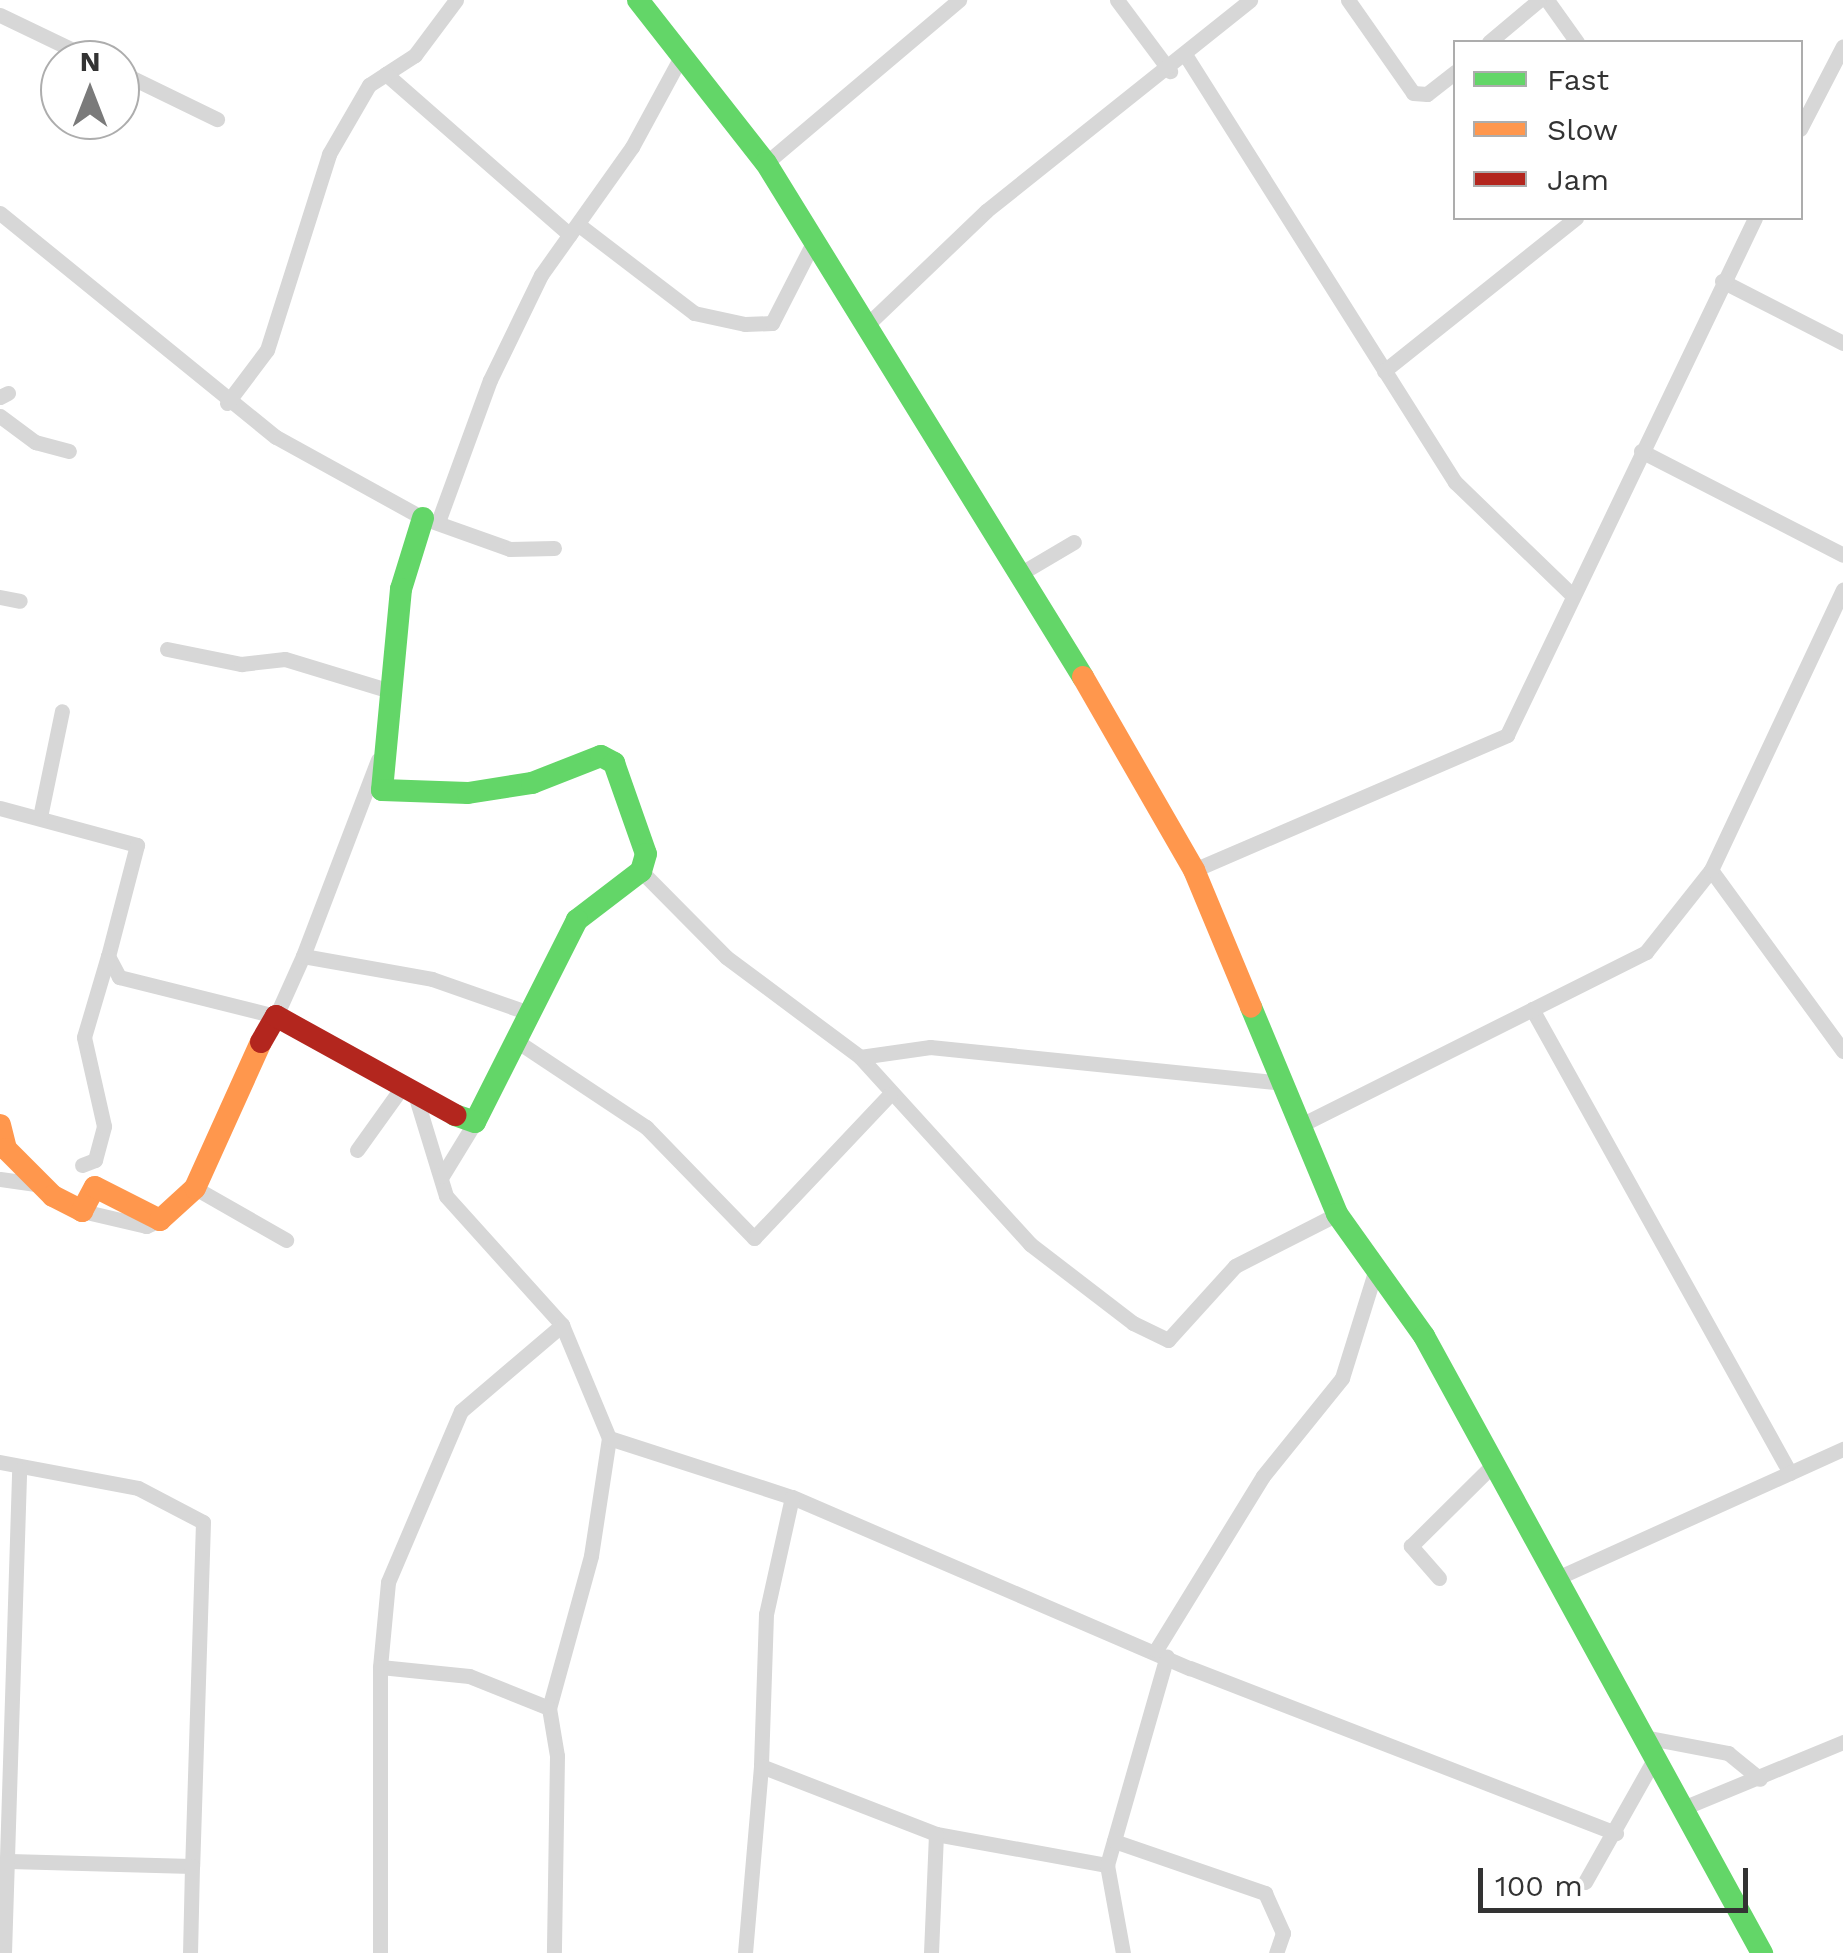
<!DOCTYPE html>
<html>
<head>
<meta charset="utf-8">
<style>
  body { margin:0 }
  #map { position:relative; width:1843px; height:1953px; overflow:hidden; background:#fff; font-family:"Work Sans",sans-serif }
  div>[style] { position:absolute }
  .street>* { height:15px; margin:-7.5px; padding:0 7.5px; transform-origin:7.5px; border-radius:7.5px; background:#d7d7d7 }
  .fast>* { height:22px; margin:-11px; padding:0 11px; transform-origin:11px; border-radius:11px; background:#63d668 }
  .slow>* { height:22px; margin:-11px; padding:0 11px; transform-origin:11px; border-radius:11px; background:#ff974d }
  .jam>* { height:22px; margin:-11px; padding:0 11px; transform-origin:11px; border-radius:11px; background:#b3261e }
  span { translate:-50% -50%; white-space:nowrap; text-align:center; line-height:1.15; -webkit-text-stroke:10px #fff; paint-order:stroke }
  .legend { position:absolute; left:1453px; top:40px; width:350px; height:180px; box-sizing:border-box; background:#fff; border:2px solid #adadad; margin:0; padding:12px 18px; list-style:none; font-size:30px; color:#333 }
  .legend li { display:flex; align-items:center; gap:20px; height:50px }
  .legend b { width:50px; border:2px solid #adadad }
  .north { position:absolute; left:40px; top:40px; width:100px; height:100px; box-sizing:border-box; background:#fff; border:2px solid #adadad; border-radius:50%; rotate:0deg; font-size:28px; font-weight:700; line-height:40px; text-align:center; color:#333 }
  .north::after { content:''; display:block; margin:auto; width:35px; height:45px; background:#7a7a7a; clip-path:polygon(50% 0,100% 100%,50% 72%,0 100%) }
  .scale { position:absolute; left:1478px; top:1868px; width:270px; height:45px; box-sizing:border-box; border:5px solid #333; border-top:0; padding-left:12px; font-size:30px; line-height:35px; white-space:nowrap; color:#333; -webkit-text-stroke:8px #fff; paint-order:stroke }
</style>
</head>
<body>
<div id="map">
  <div class="street">
    <div style="left:456px;top:0;width:69px;rotate:126.7deg"></div>
    <div style="left:415px;top:55px;width:35px;rotate:147deg"></div>
    <div style="left:386px;top:74px;width:244px;rotate:41.2deg"></div>
    <div style="left:1117px;top:0;width:89px;rotate:53.3deg"></div>
    <div style="left:1348px;top:0;width:113px;rotate:55deg"></div>
    <div style="left:1413px;top:93px;width:14px;rotate:4deg"></div>
    <div style="left:1427px;top:94px;width:37px;rotate:-38deg"></div>
    <div style="left:1547px;top:0;width:52px;rotate:54.5deg"></div>
    <div style="left:0;top:15px;width:104px;rotate:25.6deg"></div>
    <div style="left:1489px;top:42px;width:65px;rotate:-40deg"></div>
    <div style="left:1186px;top:56px;width:504px;rotate:57.73deg"></div>
    <div style="left:1455px;top:482px;width:164px;rotate:44deg"></div>
    <div style="left:120px;top:72px;width:108px;rotate:25.9deg"></div>
    <div style="left:1800px;top:129px;width:93px;rotate:-62.6deg"></div>
    <div style="left:766px;top:163px;width:253px;rotate:-40.2deg"></div>
    <div style="left:0;top:213px;width:355px;rotate:39.1deg"></div>
    <div style="left:276px;top:437px;width:168px;rotate:28.9deg"></div>
    <div style="left:423px;top:518px;width:92px;rotate:19.6deg"></div>
    <div style="left:510px;top:549px;width:44px;rotate:-1.3deg"></div>
    <div style="left:579px;top:225px;width:145px;rotate:37.4deg"></div>
    <div style="left:694px;top:313px;width:52px;rotate:12.2deg"></div>
    <div style="left:745px;top:324px;width:27px;rotate:-2deg"></div>
    <div style="left:772px;top:323px;width:92px;rotate:-62.9deg"></div>
    <div style="left:1722px;top:281px;width:136px;rotate:27.1deg"></div>
    <div style="left:870px;top:322px;width:161px;rotate:-43.7deg"></div>
    <div style="left:986px;top:211px;width:338px;rotate:-38.6deg"></div>
    <div style="left:1384px;top:371px;width:246px;rotate:-38.6deg"></div>
    <div style="left:0;top:397px;width:9px;rotate:-27deg"></div>
    <div style="left:227px;top:403px;width:66px;rotate:-53deg"></div>
    <div style="left:267px;top:350px;width:206px;rotate:-72.4deg"></div>
    <div style="left:329px;top:154px;width:80px;rotate:-59.9deg"></div>
    <div style="left:369px;top:85px;width:20px;rotate:-33deg"></div>
    <div style="left:0;top:416px;width:44px;rotate:36.6deg"></div>
    <div style="left:35px;top:442px;width:35px;rotate:15deg"></div>
    <div style="left:1641px;top:451px;width:227px;rotate:27.2deg"></div>
    <div style="left:438px;top:522px;width:151px;rotate:-69.9deg"></div>
    <div style="left:490px;top:380px;width:117px;rotate:-64.1deg"></div>
    <div style="left:541px;top:275px;width:157px;rotate:-54.6deg"></div>
    <div style="left:632px;top:147px;width:107px;rotate:-61.5deg"></div>
    <div style="left:1023px;top:572px;width:59px;rotate:-30.5deg"></div>
    <div style="left:0;top:597px;width:20px;rotate:11deg"></div>
    <div style="left:167px;top:649px;width:76px;rotate:11.5deg"></div>
    <div style="left:241px;top:664px;width:44px;rotate:-6.5deg"></div>
    <div style="left:285px;top:659px;width:110px;rotate:16.9deg"></div>
    <div style="left:0;top:808px;width:142px;rotate:15.1deg"></div>
    <div style="left:137px;top:845px;width:115px;rotate:104.6deg"></div>
    <div style="left:108px;top:956px;width:24px;rotate:62deg"></div>
    <div style="left:119px;top:977px;width:162px;rotate:14deg"></div>
    <div style="left:276px;top:1016px;width:66px;rotate:-65.8deg"></div>
    <div style="left:303px;top:956px;width:131px;rotate:10.1deg"></div>
    <div style="left:432px;top:979px;width:106px;rotate:19.3deg"></div>
    <div style="left:40px;top:817px;width:108px;rotate:-78.3deg"></div>
    <div style="left:1194px;top:870px;width:341px;rotate:-23.3deg"></div>
    <div style="left:1507px;top:735px;width:573px;rotate:-64.37deg"></div>
    <div style="left:1711px;top:870px;width:224px;rotate:53.9deg"></div>
    <div style="left:641px;top:871px;width:121px;rotate:45.3deg"></div>
    <div style="left:726px;top:957px;width:167px;rotate:36.7deg"></div>
    <div style="left:860px;top:1057px;width:253px;rotate:47.7deg"></div>
    <div style="left:1030px;top:1244px;width:130px;rotate:37.5deg"></div>
    <div style="left:1133px;top:1323px;width:39px;rotate:26deg"></div>
    <div style="left:1168px;top:1340px;width:100px;rotate:-47.8deg"></div>
    <div style="left:1235px;top:1266px;width:114px;rotate:-27deg"></div>
    <div style="left:303px;top:956px;width:210px;rotate:-69.1deg"></div>
    <div style="left:1532px;top:1009px;width:531px;rotate:60.92deg"></div>
    <div style="left:518px;top:1042px;width:154px;rotate:33.6deg"></div>
    <div style="left:646px;top:1127px;width:155px;rotate:45.8deg"></div>
    <div style="left:754px;top:1238px;width:198px;rotate:-46.6deg"></div>
    <div style="left:860px;top:1057px;width:71px;rotate:-8.1deg"></div>
    <div style="left:930px;top:1047px;width:356px;rotate:5.8deg"></div>
    <div style="left:417px;top:1101px;width:99px;rotate:73deg"></div>
    <div style="left:446px;top:1196px;width:173px;rotate:48deg"></div>
    <div style="left:562px;top:1325px;width:122px;rotate:67.4deg"></div>
    <div style="left:609px;top:1438px;width:119px;rotate:98.7deg"></div>
    <div style="left:591px;top:1556px;width:158px;rotate:105.4deg"></div>
    <div style="left:549px;top:1708px;width:86px;rotate:-158.2deg"></div>
    <div style="left:469px;top:1676px;width:89px;rotate:-174.2deg"></div>
    <div style="left:380px;top:1667px;width:85px;rotate:-84.6deg"></div>
    <div style="left:388px;top:1582px;width:186px;rotate:-66.9deg"></div>
    <div style="left:461px;top:1411px;width:133px;rotate:-40.4deg"></div>
    <div style="left:1301px;top:1125px;width:386px;rotate:-26.6deg"></div>
    <div style="left:1646px;top:952px;width:105px;rotate:-51.6deg"></div>
    <div style="left:1711px;top:870px;width:310px;rotate:-64.8deg"></div>
    <div style="left:357px;top:1150px;width:74px;rotate:-54.4deg"></div>
    <div style="left:82px;top:1165px;width:14px;rotate:-21deg"></div>
    <div style="left:95px;top:1160px;width:35px;rotate:-75deg"></div>
    <div style="left:104px;top:1126px;width:91px;rotate:-102.7deg"></div>
    <div style="left:84px;top:1037px;width:84px;rotate:-73.5deg"></div>
    <div style="left:442px;top:1176px;width:63px;rotate:-58.6deg"></div>
    <div style="left:0;top:1179px;width:36px;rotate:8deg"></div>
    <div style="left:195px;top:1188px;width:105px;rotate:29.7deg"></div>
    <div style="left:82px;top:1211px;width:66px;rotate:13.2deg"></div>
    <div style="left:146px;top:1226px;width:15px;rotate:-23deg"></div>
    <div style="left:609px;top:1438px;width:192px;rotate:17.9deg"></div>
    <div style="left:792px;top:1497px;width:433px;rotate:23.3deg"></div>
    <div style="left:1190px;top:1668px;width:457px;rotate:21.2deg"></div>
    <div style="left:0;top:1462px;width:140px;rotate:10.7deg"></div>
    <div style="left:138px;top:1488px;width:73px;rotate:27.6deg"></div>
    <div style="left:203px;top:1522px;width:344px;rotate:91.8deg"></div>
    <div style="left:792px;top:1497px;width:120px;rotate:102.5deg"></div>
    <div style="left:766px;top:1614px;width:152px;rotate:91.9deg"></div>
    <div style="left:761px;top:1766px;width:188px;rotate:21.2deg"></div>
    <div style="left:936px;top:1834px;width:174px;rotate:10.3deg"></div>
    <div style="left:1107px;top:1865px;width:217px;rotate:-74deg"></div>
    <div style="left:1439px;top:1578px;width:43px;rotate:-131.2deg"></div>
    <div style="left:1411px;top:1546px;width:117px;rotate:-44.7deg"></div>
    <div style="left:1557px;top:1578px;width:314px;rotate:-24.3deg"></div>
    <div style="left:1156px;top:1650px;width:204px;rotate:-58.4deg"></div>
    <div style="left:1263px;top:1476px;width:126px;rotate:-51.1deg"></div>
    <div style="left:1342px;top:1378px;width:114px;rotate:-72.7deg"></div>
    <div style="left:549px;top:1708px;width:49px;rotate:80.5deg"></div>
    <div style="left:557px;top:1756px;width:197px;rotate:90.9deg"></div>
    <div style="left:1644px;top:1737px;width:86px;rotate:10.8deg"></div>
    <div style="left:1728px;top:1753px;width:41px;rotate:39.1deg"></div>
    <div style="left:1683px;top:1808px;width:173px;rotate:-22.4deg"></div>
    <div style="left:1114px;top:1841px;width:160px;rotate:19deg"></div>
    <div style="left:1265px;top:1893px;width:44px;rotate:65.8deg"></div>
    <div style="left:1283px;top:1933px;width:21px;rotate:109deg"></div>
    <div style="left:9px;top:1861px;width:183px;rotate:1.6deg"></div>
    <div style="left:192px;top:1866px;width:87px;rotate:91.3deg"></div>
    <div style="left:1107px;top:1865px;width:89px;rotate:79.7deg"></div>
    <div style="left:1585px;top:1882px;width:142px;rotate:-60.6deg"></div>
    <div style="left:4px;top:1953px;width:483px;rotate:-88.2deg"></div>
    <div style="left:380px;top:1953px;width:286px;rotate:-90deg"></div>
    <div style="left:745px;top:1953px;width:188px;rotate:-85.1deg"></div>
    <div style="left:931px;top:1953px;width:119px;rotate:-87.6deg"></div>
  </div>
  <div class="fast">
    <div style="left:638px;top:0;width:207px;rotate:51.9deg"></div>
    <div style="left:766px;top:163px;width:604px;rotate:58.34deg"></div>
    <div style="left:423px;top:518px;width:74px;rotate:107.2deg"></div>
    <div style="left:401px;top:589px;width:202px;rotate:95.4deg"></div>
    <div style="left:382px;top:790px;width:86px;rotate:2deg"></div>
    <div style="left:468px;top:793px;width:65px;rotate:-8.9deg"></div>
    <div style="left:532px;top:783px;width:74px;rotate:-21.4deg"></div>
    <div style="left:601px;top:756px;width:15px;rotate:28deg"></div>
    <div style="left:614px;top:763px;width:96px;rotate:70.6deg"></div>
    <div style="left:646px;top:854px;width:18px;rotate:106deg"></div>
    <div style="left:641px;top:871px;width:81px;rotate:142.6deg"></div>
    <div style="left:577px;top:920px;width:226px;rotate:116.8deg"></div>
    <div style="left:475px;top:1122px;width:21px;rotate:-161deg"></div>
    <div style="left:1251px;top:1007px;width:224px;rotate:67.4deg"></div>
    <div style="left:1337px;top:1214px;width:150px;rotate:54.5deg"></div>
    <div style="left:1424px;top:1336px;width:704px;rotate:61.29deg"></div>
  </div>
  <div class="slow">
    <div style="left:1083px;top:677px;width:223px;rotate:60.1deg"></div>
    <div style="left:1194px;top:870px;width:148px;rotate:67.4deg"></div>
    <div style="left:0;top:1125px;width:25px;rotate:76deg"></div>
    <div style="left:6px;top:1149px;width:66px;rotate:45deg"></div>
    <div style="left:53px;top:1196px;width:33px;rotate:27deg"></div>
    <div style="left:82px;top:1211px;width:27px;rotate:-62deg"></div>
    <div style="left:95px;top:1187px;width:73px;rotate:26.9deg"></div>
    <div style="left:160px;top:1220px;width:47px;rotate:-42.4deg"></div>
    <div style="left:195px;top:1188px;width:160px;rotate:-65.7deg"></div>
  </div>
  <div class="jam">
    <div style="left:261px;top:1042px;width:30px;rotate:-60deg"></div>
    <div style="left:276px;top:1016px;width:205px;rotate:28.9deg"></div>
  </div>
  <ul class="legend">
  <li><b style="height:12px;background:#63d668"></b>Fast</li>
  <li><b style="height:12px;background:#ff974d"></b>Slow</li>
  <li><b style="height:12px;background:#b3261e"></b>Jam</li>
  </ul>
  <div class="north">N</div>
  <div class="scale">100 m</div>
</div>
</body>
</html>
